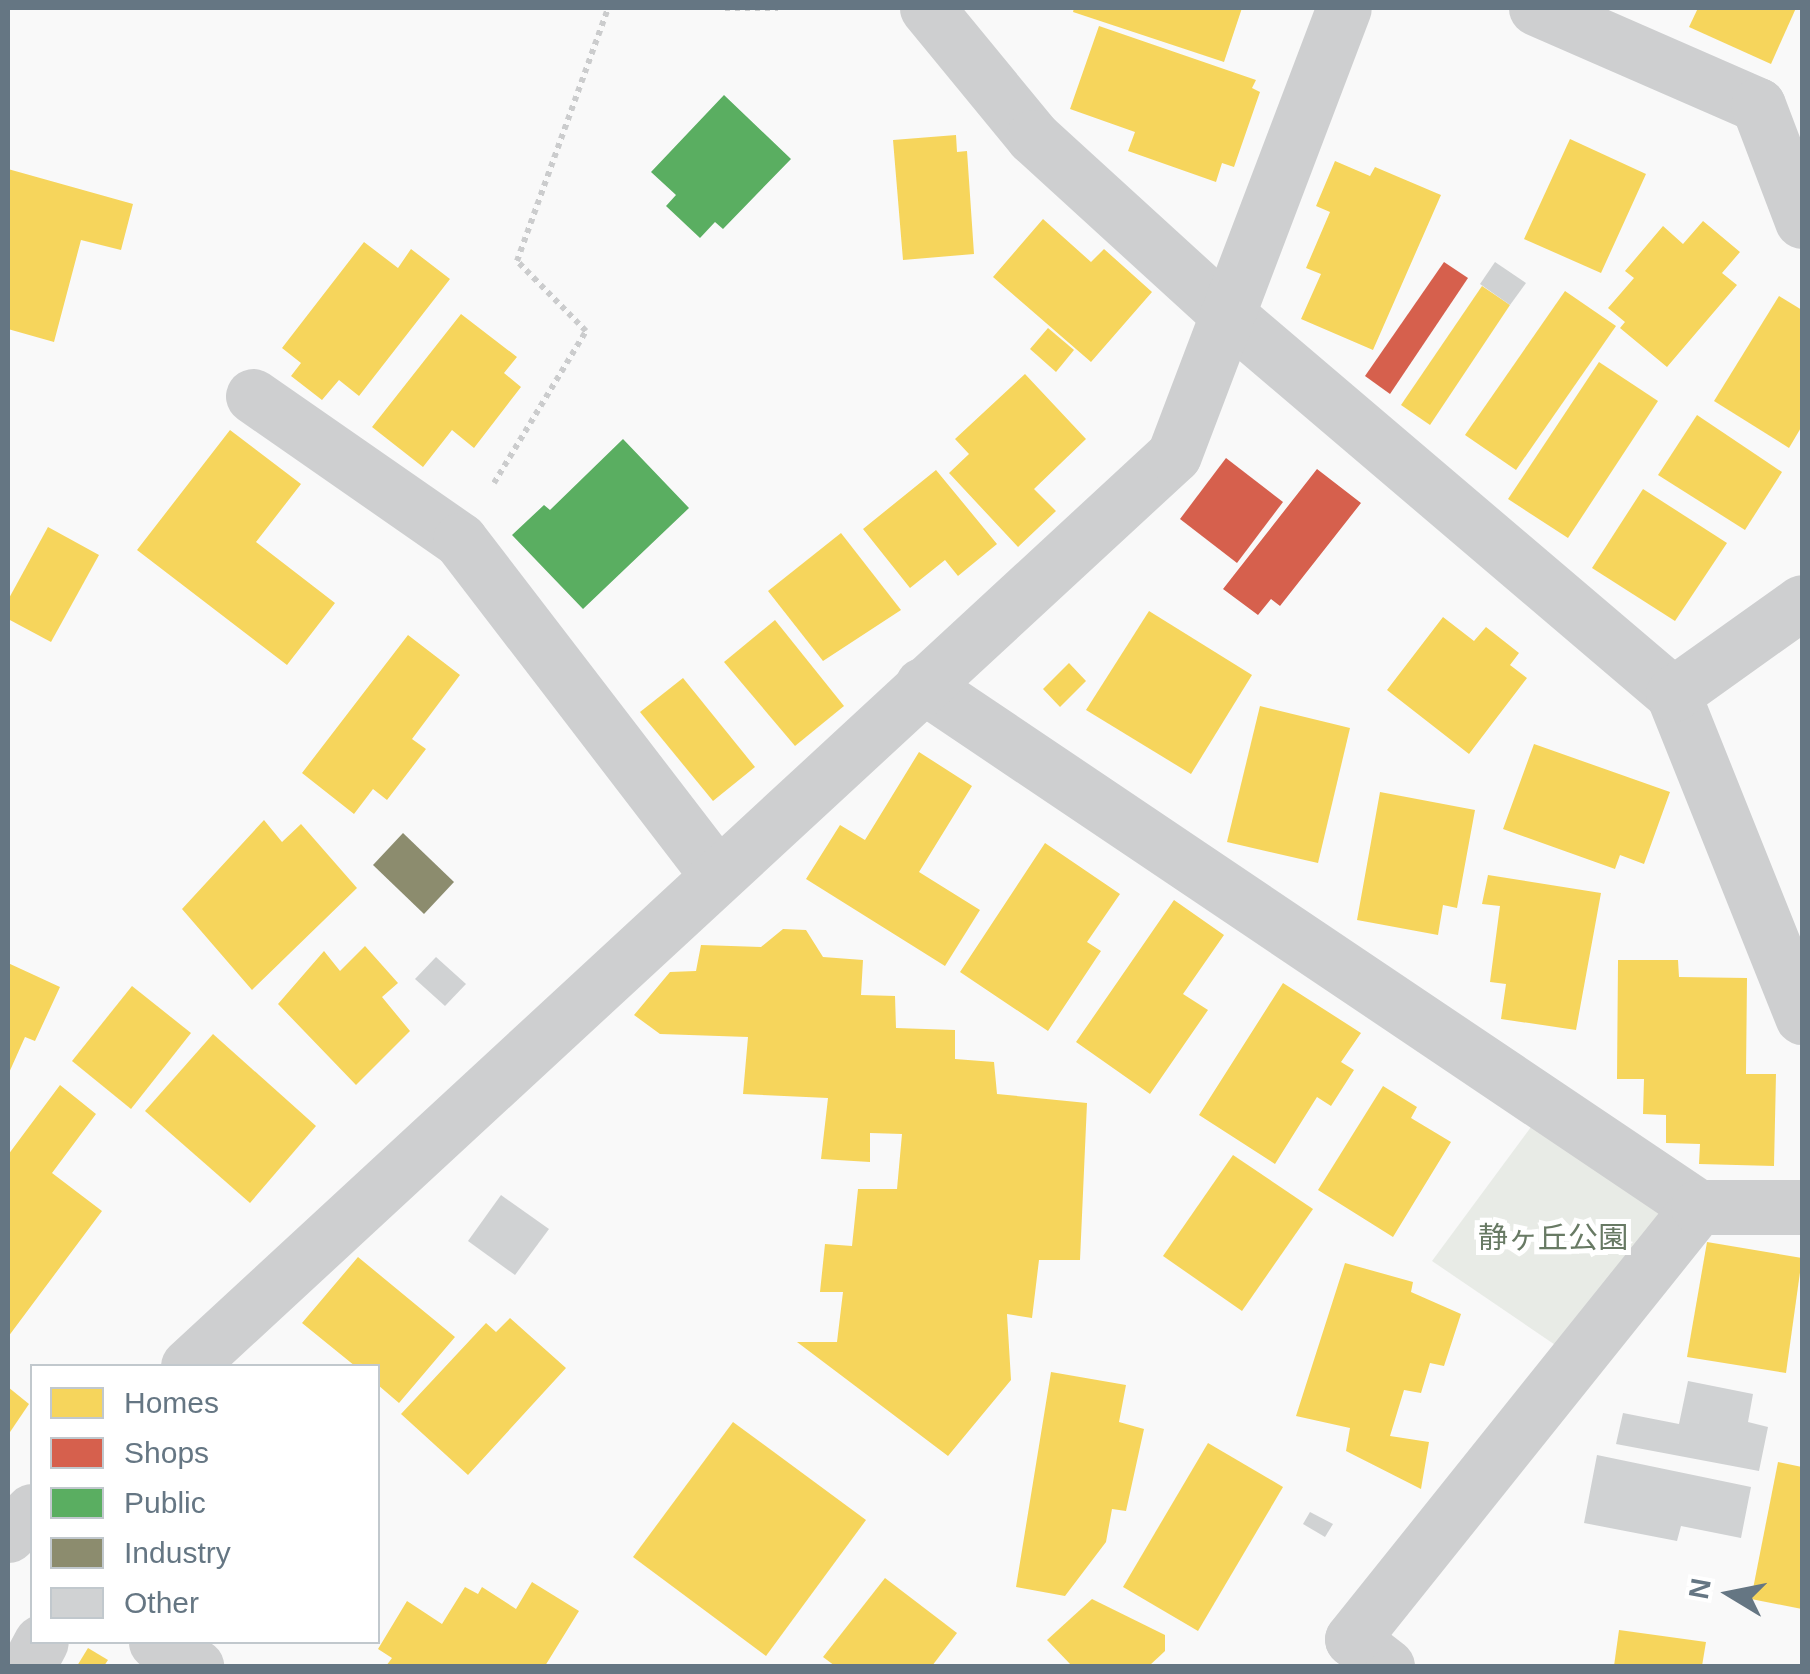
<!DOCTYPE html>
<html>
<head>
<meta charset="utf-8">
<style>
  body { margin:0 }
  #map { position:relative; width:1810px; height:1674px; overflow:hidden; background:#f9f9f9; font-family:Arial,"Noto Sans JP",sans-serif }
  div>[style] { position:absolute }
  .green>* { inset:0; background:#e8ebe6 }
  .homes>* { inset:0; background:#f6d55c }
  .shops>* { inset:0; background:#d6604d }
  .public>* { inset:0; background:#5aae61 }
  .industry>* { inset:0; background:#8c8c6e }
  .building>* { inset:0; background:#d0d2d3 }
  .path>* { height:6px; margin-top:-3px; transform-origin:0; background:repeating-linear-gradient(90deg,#cbcccd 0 5px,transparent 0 10px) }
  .street>* { height:55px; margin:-27.5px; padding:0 27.5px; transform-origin:27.5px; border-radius:27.5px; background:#cecfd0 }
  span { translate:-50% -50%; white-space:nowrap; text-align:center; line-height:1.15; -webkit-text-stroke:10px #fff; paint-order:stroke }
  .park-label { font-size:30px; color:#687a64 }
  .frame { position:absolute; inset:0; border:10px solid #657683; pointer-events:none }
  .legend { position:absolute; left:30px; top:1364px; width:350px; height:280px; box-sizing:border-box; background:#fff; border:2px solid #c1c8cd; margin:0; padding:12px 18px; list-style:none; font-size:30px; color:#657683 }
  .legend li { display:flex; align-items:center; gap:20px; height:50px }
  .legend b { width:50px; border:2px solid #c1c8cd }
  .north { position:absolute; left:1680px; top:1544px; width:100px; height:100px; -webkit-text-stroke:8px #fff; paint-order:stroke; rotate:280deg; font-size:28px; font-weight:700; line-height:40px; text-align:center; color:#657683 }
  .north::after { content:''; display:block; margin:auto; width:35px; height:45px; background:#657683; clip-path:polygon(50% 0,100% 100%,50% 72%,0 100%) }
</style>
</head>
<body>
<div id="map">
  <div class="green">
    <div style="clip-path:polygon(1542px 1112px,1685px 1209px,1567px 1353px,1432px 1261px)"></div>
  </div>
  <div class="homes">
    <div style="clip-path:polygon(1074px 8px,1242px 8px,1224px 62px,1073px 12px)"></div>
    <div style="clip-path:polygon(1698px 8px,1796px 8px,1771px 64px,1689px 27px)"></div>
    <div style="clip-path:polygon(1099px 26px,1256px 80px,1252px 88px,1260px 92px,1234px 167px,1222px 163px,1216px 182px,1128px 151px,1135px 132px,1070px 109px)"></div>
    <div style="clip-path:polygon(956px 135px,957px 152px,967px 151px,974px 254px,903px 260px,893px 140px)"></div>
    <div style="clip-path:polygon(1570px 139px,1646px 174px,1601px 273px,1524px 239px)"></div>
    <div style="clip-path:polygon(1335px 161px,1370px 176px,1375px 167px,1441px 195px,1373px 350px,1301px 319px,1321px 274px,1306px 268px,1330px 212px,1316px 206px)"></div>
    <div style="clip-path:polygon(8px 169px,133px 204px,121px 250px,81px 240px,54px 342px,8px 329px)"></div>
    <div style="clip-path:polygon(1043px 219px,1091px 262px,1104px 249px,1152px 292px,1091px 362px,993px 277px)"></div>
    <div style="clip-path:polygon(1703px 221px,1740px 252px,1722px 273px,1737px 285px,1667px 367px,1620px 328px,1625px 322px,1608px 308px,1634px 278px,1625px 271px,1663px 226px,1683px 244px)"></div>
    <div style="clip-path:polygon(364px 242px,398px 268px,411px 249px,450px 279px,359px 396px,339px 380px,322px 400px,291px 376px,301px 363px,282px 348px)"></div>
    <div style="clip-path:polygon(1482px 286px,1510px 305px,1430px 425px,1401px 405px)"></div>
    <div style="clip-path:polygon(1565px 291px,1616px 326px,1516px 470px,1465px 435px)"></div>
    <div style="clip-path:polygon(1779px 296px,1802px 310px,1802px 426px,1789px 448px,1714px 401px)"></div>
    <div style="clip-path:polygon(461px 314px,517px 357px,504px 373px,521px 387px,474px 448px,452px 430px,423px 467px,372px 427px)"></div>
    <div style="clip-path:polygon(1048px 328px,1074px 350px,1056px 372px,1030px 349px)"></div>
    <div style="clip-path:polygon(1599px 362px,1658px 401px,1568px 538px,1508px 499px)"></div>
    <div style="clip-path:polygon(1025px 374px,1086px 439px,1034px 489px,1056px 511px,1018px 547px,949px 473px,969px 454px,955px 439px)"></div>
    <div style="clip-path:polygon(1697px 415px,1782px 472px,1745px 530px,1658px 475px)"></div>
    <div style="clip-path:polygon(230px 430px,301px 484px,256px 542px,335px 603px,287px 665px,137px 550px)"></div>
    <div style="clip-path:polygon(936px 470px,997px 544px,958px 576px,945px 560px,910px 588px,863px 529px)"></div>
    <div style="clip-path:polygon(1643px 489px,1727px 543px,1675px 621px,1592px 568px)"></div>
    <div style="clip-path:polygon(48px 527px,99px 555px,51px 642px,8px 619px,8px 600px)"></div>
    <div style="clip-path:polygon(841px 533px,901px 610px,823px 661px,768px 591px)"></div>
    <div style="clip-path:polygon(1149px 611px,1252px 675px,1191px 774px,1086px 710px)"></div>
    <div style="clip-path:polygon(1443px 617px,1474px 641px,1486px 627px,1519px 653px,1510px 665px,1527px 678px,1469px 754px,1387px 690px)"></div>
    <div style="clip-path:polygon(775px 620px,844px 706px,795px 746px,724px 662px)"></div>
    <div style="clip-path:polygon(408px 635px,460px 675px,412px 739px,426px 749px,387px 800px,373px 789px,354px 814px,302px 773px)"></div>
    <div style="clip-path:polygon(1069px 663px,1086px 681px,1060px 707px,1043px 689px)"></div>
    <div style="clip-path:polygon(683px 678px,755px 767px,713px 801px,640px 712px)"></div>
    <div style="clip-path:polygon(1260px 706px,1350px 728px,1318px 863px,1227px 842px)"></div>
    <div style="clip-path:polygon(1534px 744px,1670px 792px,1644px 864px,1620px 855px,1615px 869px,1503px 829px)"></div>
    <div style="clip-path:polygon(919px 752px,972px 786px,919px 872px,980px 910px,945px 966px,806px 879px,840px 825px,865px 840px)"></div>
    <div style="clip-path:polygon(1380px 792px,1475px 810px,1457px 908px,1443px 905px,1438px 935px,1357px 920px)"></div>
    <div style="clip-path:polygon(264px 820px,282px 842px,301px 824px,357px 888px,252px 990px,182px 909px)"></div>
    <div style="clip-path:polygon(1045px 843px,1120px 894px,1087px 942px,1101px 951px,1048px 1031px,960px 972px)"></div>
    <div style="clip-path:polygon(1488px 875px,1601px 893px,1576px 1030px,1501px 1019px,1506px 984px,1490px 982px,1500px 906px,1482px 904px)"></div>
    <div style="clip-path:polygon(1174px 900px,1224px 935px,1183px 994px,1208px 1010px,1150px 1094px,1076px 1042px)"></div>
    <div style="clip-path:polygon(783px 929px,806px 930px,823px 957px,863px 960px,861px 995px,895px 996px,896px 1028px,955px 1030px,955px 1059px,994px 1062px,997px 1094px,1087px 1103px,1080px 1260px,1039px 1260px,1032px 1318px,1007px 1314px,1011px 1380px,948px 1456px,797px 1342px,837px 1342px,843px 1292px,820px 1292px,825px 1244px,852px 1246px,858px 1189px,897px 1189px,902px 1134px,870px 1133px,870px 1162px,821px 1159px,828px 1098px,743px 1094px,748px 1037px,660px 1034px,634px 1015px,670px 972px,696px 971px,701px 945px,761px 947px)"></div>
    <div style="clip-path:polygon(365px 946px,398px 983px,382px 997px,410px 1031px,356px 1085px,278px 1004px,324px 951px,340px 971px)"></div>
    <div style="clip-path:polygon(1618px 960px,1678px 960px,1679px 977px,1747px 978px,1746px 1074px,1776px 1074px,1774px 1166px,1699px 1164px,1700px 1144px,1666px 1143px,1666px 1115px,1643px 1114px,1644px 1079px,1617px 1079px)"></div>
    <div style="clip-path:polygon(8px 963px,60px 987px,35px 1041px,25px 1037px,8px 1075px)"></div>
    <div style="clip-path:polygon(1283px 983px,1361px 1033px,1341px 1062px,1354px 1070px,1331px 1106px,1317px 1097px,1275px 1164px,1199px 1115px)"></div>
    <div style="clip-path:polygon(132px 986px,191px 1033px,131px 1109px,72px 1061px)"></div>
    <div style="clip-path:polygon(213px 1034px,316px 1126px,250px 1203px,145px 1111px)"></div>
    <div style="clip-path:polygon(60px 1085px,96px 1114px,52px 1173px,102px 1211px,8px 1337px,8px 1155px)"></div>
    <div style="clip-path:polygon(1383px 1086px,1417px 1107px,1411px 1118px,1451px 1142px,1393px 1237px,1318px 1190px)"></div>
    <div style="clip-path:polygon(1233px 1155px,1313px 1209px,1242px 1311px,1163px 1256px)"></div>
    <div style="clip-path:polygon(1707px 1242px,1802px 1258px,1786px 1373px,1687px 1357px)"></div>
    <div style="clip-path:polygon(358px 1257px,455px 1337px,399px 1403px,378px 1385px,378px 1366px,355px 1366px,302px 1323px)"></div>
    <div style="clip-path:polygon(1345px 1263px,1413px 1282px,1411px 1292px,1461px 1314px,1444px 1366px,1430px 1363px,1421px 1393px,1404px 1390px,1390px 1436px,1429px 1442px,1421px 1489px,1346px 1451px,1350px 1428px,1296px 1416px)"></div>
    <div style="clip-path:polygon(510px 1318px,566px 1368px,468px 1475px,401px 1414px,486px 1323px,496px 1332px)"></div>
    <div style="clip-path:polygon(1051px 1372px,1126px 1385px,1119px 1422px,1144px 1429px,1126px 1511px,1112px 1509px,1106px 1542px,1065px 1596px,1016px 1587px)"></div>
    <div style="clip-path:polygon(8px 1387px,29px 1404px,8px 1435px)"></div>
    <div style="clip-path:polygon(733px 1422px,866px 1520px,766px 1656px,633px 1557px)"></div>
    <div style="clip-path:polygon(1208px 1443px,1283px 1487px,1198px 1631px,1123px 1587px)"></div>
    <div style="clip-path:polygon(1778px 1462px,1802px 1467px,1802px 1609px,1751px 1599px)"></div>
    <div style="clip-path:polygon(885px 1578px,957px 1633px,932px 1666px,835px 1666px,823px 1657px)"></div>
    <div style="clip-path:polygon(532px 1582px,579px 1611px,545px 1666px,386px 1666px,392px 1658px,378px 1649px,407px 1601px,442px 1624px,465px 1587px,478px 1594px,482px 1587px,516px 1609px)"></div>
    <div style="clip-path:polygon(1092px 1599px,1165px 1635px,1165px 1651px,1149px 1666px,1072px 1666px,1047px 1640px)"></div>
    <div style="clip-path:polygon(1619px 1630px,1706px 1642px,1702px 1666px,1614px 1666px)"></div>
    <div style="clip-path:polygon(88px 1648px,108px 1660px,104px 1666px,77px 1666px)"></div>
  </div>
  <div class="shops">
    <div style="clip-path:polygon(1444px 262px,1468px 278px,1390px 394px,1365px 376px)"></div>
    <div style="clip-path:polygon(1226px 458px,1283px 502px,1237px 563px,1180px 519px)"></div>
    <div style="clip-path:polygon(1317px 469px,1361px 503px,1280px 606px,1271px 599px,1258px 615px,1223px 589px)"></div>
  </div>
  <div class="public">
    <div style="clip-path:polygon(724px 95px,791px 159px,723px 229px,715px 222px,700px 238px,666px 206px,676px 195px,651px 172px)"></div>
    <div style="clip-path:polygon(623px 439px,689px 508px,583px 609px,512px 535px,544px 505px,550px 510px)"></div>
  </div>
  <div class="industry">
    <div style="clip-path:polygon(403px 833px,454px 882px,424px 914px,373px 865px)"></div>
  </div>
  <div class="building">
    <div style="clip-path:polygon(1495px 262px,1526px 283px,1510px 305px,1480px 284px)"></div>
    <div style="clip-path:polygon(436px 957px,466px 984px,445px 1006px,415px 979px)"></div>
    <div style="clip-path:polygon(501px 1195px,549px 1229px,515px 1275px,468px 1241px)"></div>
    <div style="clip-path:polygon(1688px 1381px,1753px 1394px,1748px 1422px,1768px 1427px,1759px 1471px,1616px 1444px,1623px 1413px,1679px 1424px)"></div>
    <div style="clip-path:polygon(1597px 1455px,1751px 1487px,1741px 1538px,1681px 1526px,1677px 1541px,1584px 1523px)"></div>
    <div style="clip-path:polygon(1310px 1512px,1333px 1524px,1325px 1537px,1303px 1524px)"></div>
  </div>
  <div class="path">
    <div style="left:725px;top:8px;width:53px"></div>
    <div style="left:494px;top:483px;width:178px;rotate:-58.8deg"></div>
    <div style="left:586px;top:331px;width:98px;rotate:-134.6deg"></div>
    <div style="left:517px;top:261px;width:269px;rotate:-70.2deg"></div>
  </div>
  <div class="street">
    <div style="left:927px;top:8px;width:167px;rotate:50.6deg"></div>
    <div style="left:1033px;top:137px;width:264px;rotate:42.4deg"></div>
    <div style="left:1228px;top:315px;width:585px;rotate:40.42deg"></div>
    <div style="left:1673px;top:694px;width:348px;rotate:68.2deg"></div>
    <div style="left:1536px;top:8px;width:242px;rotate:23.6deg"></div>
    <div style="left:1758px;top:105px;width:124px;rotate:69.2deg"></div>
    <div style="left:253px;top:396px;width:252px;rotate:34.8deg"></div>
    <div style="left:460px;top:540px;width:421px;rotate:52.5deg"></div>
    <div style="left:922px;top:685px;width:935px;rotate:33.93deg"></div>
    <div style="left:1673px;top:694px;width:158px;rotate:-35.5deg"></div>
    <div style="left:188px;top:1366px;width:1342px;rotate:-42.74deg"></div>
    <div style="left:1174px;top:455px;width:478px;rotate:-69.2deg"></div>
    <div style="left:8px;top:1535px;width:34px;rotate:-45deg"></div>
    <div style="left:156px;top:1642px;width:47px;rotate:31deg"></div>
    <div style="left:28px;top:1666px;width:27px;rotate:-62deg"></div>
    <div style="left:1387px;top:1666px;width:44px;rotate:-142.4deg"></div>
    <div style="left:1352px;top:1639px;width:553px;rotate:-51.31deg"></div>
    <div style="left:1698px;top:1207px;width:104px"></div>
  </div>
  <div class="park-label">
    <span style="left:1553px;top:1238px">静ヶ丘公園</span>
  </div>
  <div class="frame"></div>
  <ul class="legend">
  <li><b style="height:28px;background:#f6d55c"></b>Homes</li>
  <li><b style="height:28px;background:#d6604d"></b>Shops</li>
  <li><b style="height:28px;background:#5aae61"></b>Public</li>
  <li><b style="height:28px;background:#8c8c6e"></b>Industry</li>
  <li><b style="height:28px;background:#d0d2d3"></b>Other</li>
  </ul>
  <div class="north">N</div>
</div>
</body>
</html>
